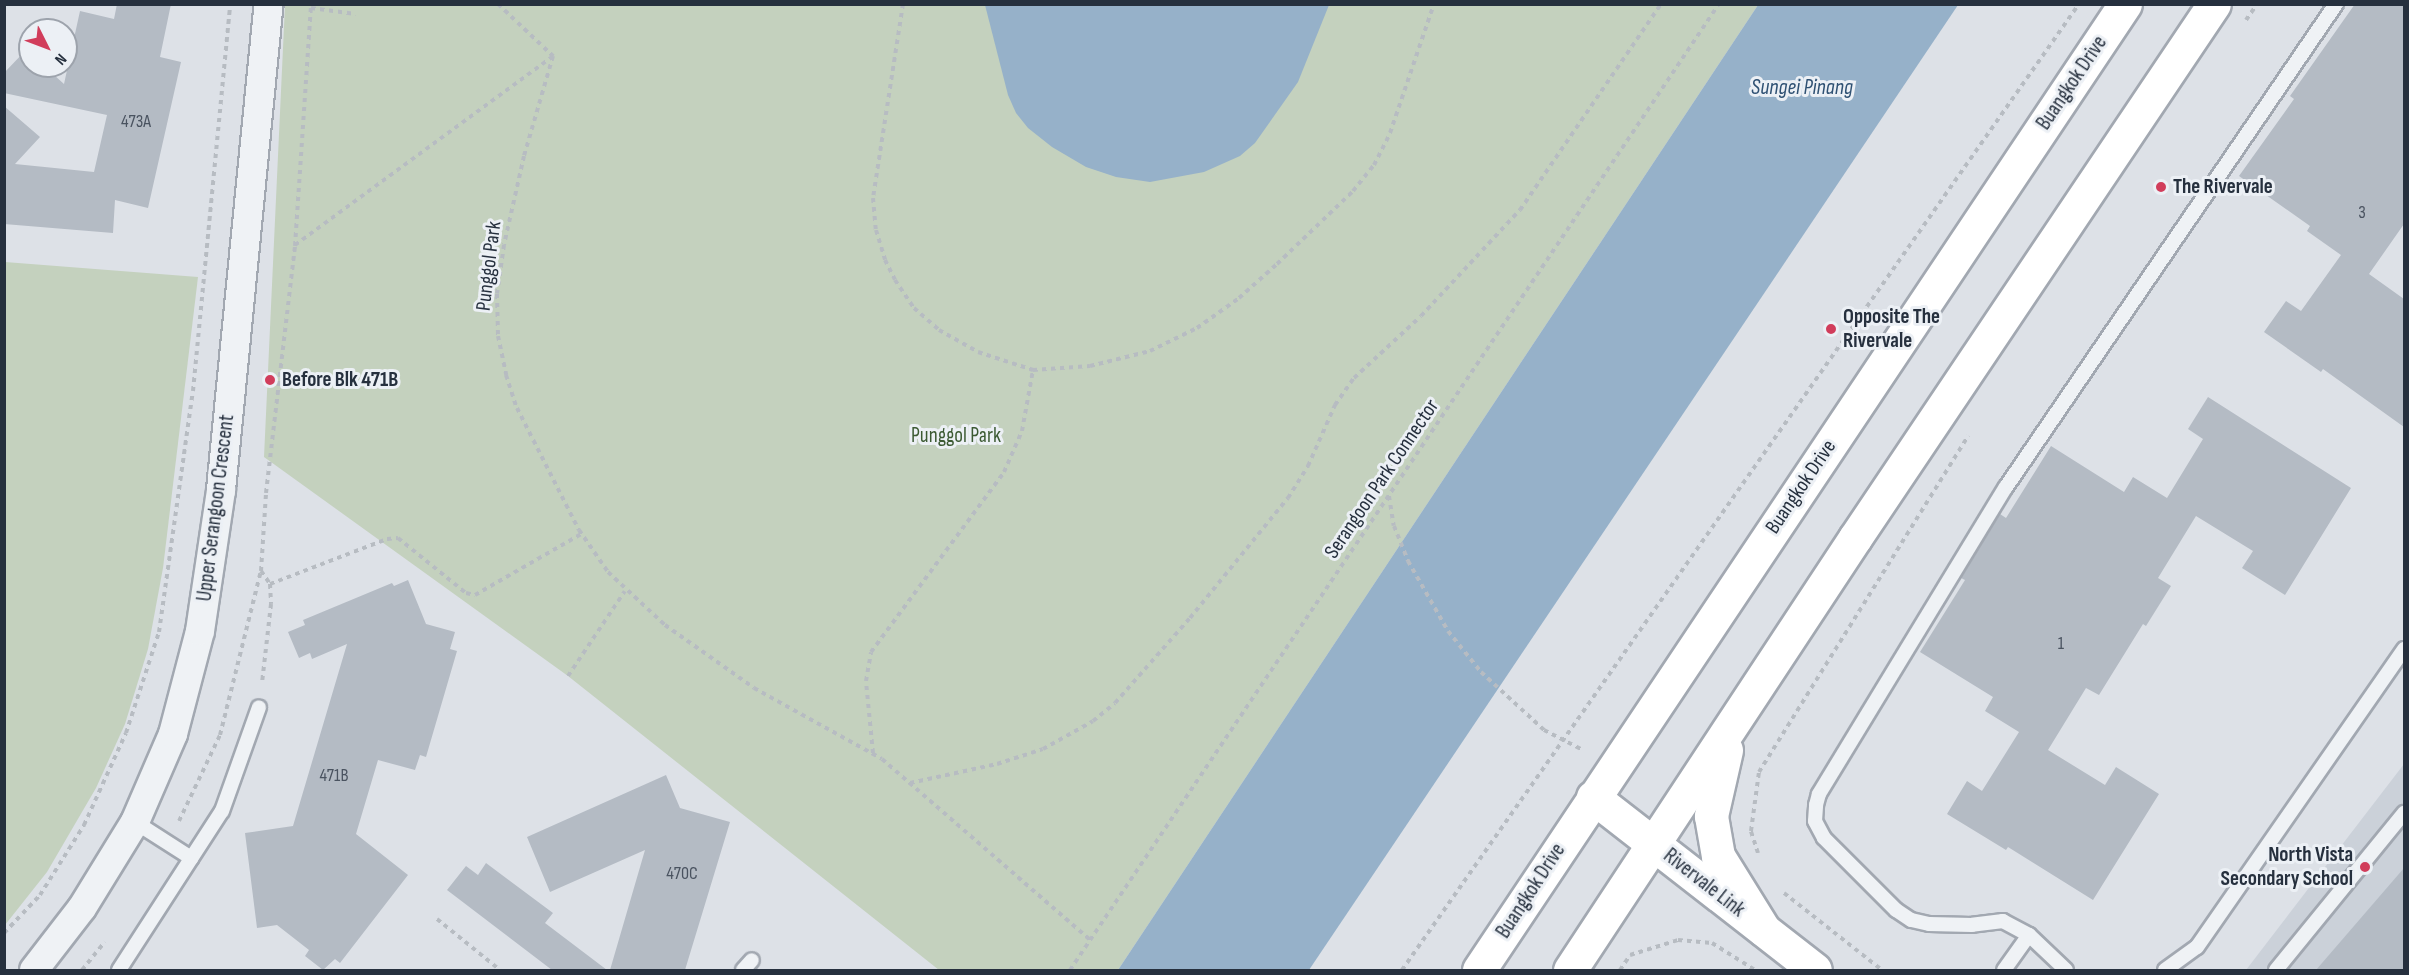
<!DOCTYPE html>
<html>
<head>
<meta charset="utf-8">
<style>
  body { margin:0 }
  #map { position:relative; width:2409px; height:975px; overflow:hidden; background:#dde1e7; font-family:"Sofia Sans Condensed",sans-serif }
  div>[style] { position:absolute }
  .built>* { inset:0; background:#cbd1d9 }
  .green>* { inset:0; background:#c4d1be }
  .water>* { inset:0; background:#96b1c9 }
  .building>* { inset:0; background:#b4bbc4 }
  .path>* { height:4px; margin-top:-2px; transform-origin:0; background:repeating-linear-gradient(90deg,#b7bcc2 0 4.5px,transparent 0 9px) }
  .roads { filter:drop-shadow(2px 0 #a2a8b1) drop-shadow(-2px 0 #a2a8b1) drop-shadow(0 2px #a2a8b1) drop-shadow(0 -2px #a2a8b1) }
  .lane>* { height:14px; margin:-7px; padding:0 7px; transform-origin:7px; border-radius:7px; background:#eff2f5 }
  .street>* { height:28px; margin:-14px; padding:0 14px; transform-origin:14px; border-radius:14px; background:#eff2f5 }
  .secondary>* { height:33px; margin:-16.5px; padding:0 16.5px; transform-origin:16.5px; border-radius:16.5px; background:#fff }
  .primary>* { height:33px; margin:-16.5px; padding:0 16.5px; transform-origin:16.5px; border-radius:16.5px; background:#fff }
  .dots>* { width:16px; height:16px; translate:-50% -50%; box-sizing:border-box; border:3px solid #ecf0f5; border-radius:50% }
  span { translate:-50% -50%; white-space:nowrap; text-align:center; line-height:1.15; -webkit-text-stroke:6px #ecf0f5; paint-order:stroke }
  .number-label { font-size:18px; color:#4a5360 }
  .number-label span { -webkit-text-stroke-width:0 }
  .street-label { font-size:21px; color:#26303e }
  .poi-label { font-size:21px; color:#26303e; font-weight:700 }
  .left { translate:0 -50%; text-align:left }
  .right { translate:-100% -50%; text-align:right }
  .park-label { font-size:21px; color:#3c5a33 }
  .water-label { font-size:22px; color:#2f5173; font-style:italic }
  .frame { position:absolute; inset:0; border:6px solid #26303e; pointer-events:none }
  .north { position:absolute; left:18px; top:18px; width:60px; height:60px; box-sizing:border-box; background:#ecf0f5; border:2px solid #9da3ac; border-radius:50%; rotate:132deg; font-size:16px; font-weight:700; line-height:24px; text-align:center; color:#26303e }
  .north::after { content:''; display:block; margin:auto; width:21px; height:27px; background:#d13d5b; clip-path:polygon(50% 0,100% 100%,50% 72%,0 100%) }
</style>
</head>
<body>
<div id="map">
  <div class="built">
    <div style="clip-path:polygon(2404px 764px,2404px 970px,2246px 970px)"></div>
  </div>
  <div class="green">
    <div style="clip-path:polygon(285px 5px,1758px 5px,1118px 970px,939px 970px,568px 676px,264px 457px)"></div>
    <div style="clip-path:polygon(5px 262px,198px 277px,163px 568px,148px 649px,125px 724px,96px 788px,47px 872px,5px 925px)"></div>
  </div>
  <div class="water">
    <div style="clip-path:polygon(985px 5px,1329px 5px,1298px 82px,1255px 143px,1240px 156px,1204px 172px,1150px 182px,1116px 177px,1086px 167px,1052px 147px,1028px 128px,1016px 113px,1008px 95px)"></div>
    <div style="clip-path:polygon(1758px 5px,1958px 5px,1309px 970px,1118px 970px)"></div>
  </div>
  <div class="building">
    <div style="clip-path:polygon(117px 4px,171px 4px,160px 57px,181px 62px,148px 208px,115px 200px,113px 233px,4px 224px,4px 106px,40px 137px,15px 164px,94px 172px,107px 115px,4px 93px,4px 73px,26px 50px,30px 53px,30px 66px,44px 66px,64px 84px,80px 11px,114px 19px)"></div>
    <div style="clip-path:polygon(2355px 4px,2404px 4px,2404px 224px,2369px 274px,2404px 299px,2404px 427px,2323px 369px,2321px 372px,2264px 332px,2286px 301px,2301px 311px,2341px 255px,2307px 231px,2310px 226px,2239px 176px,2294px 99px,2290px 96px)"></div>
    <div style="clip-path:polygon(2208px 397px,2351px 488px,2285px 595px,2242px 568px,2253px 551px,2196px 516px,2158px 578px,2171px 586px,2146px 626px,2143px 624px,2099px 695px,2086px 688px,2048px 750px,2105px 785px,2116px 767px,2159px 794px,2093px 900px,2008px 847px,2006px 850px,1947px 814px,1967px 781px,1982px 791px,2019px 732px,1985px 711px,1993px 697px,1920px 652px,1965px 580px,1961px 578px,2000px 514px,2006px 518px,2051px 446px,2124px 492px,2133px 477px,2167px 498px,2203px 439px,2188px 429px)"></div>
    <div style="clip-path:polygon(408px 580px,426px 624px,455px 632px,450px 649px,457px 651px,426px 757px,420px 755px,415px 770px,378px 760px,356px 834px,408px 875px,340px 963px,335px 959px,323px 970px,305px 956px,309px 950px,277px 925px,257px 928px,245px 833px,293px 826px,347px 644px,312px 659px,310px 653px,299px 658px,288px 632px,305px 625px,303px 620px,392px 583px,394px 586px)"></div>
    <div style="clip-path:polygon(666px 775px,680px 808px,730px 822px,685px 970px,610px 970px,645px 850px,550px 892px,527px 837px)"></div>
    <div style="clip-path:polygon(486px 863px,553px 913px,545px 923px,607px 970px,552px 970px,447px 890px,466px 866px,478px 875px)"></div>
    <div style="clip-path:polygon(2404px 868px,2404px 970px,2316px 970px)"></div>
  </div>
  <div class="path">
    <div style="left:498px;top:4px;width:76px;rotate:43.4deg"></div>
    <div style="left:553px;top:56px;width:104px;rotate:106.2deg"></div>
    <div style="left:524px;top:156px;width:91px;rotate:102.7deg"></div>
    <div style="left:504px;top:245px;width:49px;rotate:98.1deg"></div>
    <div style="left:497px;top:294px;width:42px;rotate:88.6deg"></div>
    <div style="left:498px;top:336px;width:40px;rotate:78deg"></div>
    <div style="left:506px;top:375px;width:35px;rotate:72deg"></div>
    <div style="left:517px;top:408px;width:137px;rotate:63.1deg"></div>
    <div style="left:579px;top:530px;width:51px;rotate:55.4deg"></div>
    <div style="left:608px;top:572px;width:78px;rotate:42.9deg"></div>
    <div style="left:665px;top:625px;width:109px;rotate:35.3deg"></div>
    <div style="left:754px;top:688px;width:146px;rotate:29deg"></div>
    <div style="left:882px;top:759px;width:276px;rotate:41deg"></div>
    <div style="left:903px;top:4px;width:196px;rotate:98.8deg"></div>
    <div style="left:873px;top:198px;width:32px;rotate:85deg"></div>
    <div style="left:876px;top:230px;width:31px;rotate:73deg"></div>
    <div style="left:885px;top:260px;width:22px;rotate:63deg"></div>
    <div style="left:895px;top:280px;width:34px;rotate:56deg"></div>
    <div style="left:914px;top:308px;width:33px;rotate:41deg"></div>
    <div style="left:939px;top:330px;width:45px;rotate:29.4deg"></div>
    <div style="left:978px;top:352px;width:58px;rotate:18.1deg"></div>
    <div style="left:1033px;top:370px;width:57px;rotate:-4deg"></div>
    <div style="left:1090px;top:366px;width:62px;rotate:-14deg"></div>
    <div style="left:1150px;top:351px;width:52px;rotate:-26.1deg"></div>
    <div style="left:1197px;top:328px;width:52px;rotate:-35.5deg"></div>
    <div style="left:1239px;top:298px;width:51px;rotate:-41.8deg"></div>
    <div style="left:1277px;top:264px;width:105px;rotate:-43.8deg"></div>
    <div style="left:1353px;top:191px;width:33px;rotate:-51deg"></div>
    <div style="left:1374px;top:165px;width:36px;rotate:-63deg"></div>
    <div style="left:1390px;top:133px;width:136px;rotate:-71.2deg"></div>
    <div style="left:311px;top:8px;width:45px;rotate:7.6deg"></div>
    <div style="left:2246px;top:20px;width:19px;rotate:-55deg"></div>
    <div style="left:295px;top:245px;width:320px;rotate:-36.2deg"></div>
    <div style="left:1389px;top:496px;width:30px;rotate:81deg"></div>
    <div style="left:1394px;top:526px;width:38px;rotate:68deg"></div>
    <div style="left:1408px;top:561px;width:81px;rotate:60.3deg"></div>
    <div style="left:1448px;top:631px;width:53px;rotate:51.2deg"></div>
    <div style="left:1481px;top:672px;width:86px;rotate:42.6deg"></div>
    <div style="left:1544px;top:730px;width:42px;rotate:27.2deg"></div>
    <div style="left:261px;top:571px;width:16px;rotate:55deg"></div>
    <div style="left:270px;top:584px;width:20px;rotate:87deg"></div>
    <div style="left:271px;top:604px;width:80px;rotate:96.5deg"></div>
    <div style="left:270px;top:584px;width:125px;rotate:-21deg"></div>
    <div style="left:387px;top:539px;width:11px;rotate:-5deg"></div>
    <div style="left:398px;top:538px;width:87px;rotate:39deg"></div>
    <div style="left:466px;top:593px;width:9px;rotate:13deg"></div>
    <div style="left:475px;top:595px;width:122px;rotate:-29.9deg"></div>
    <div style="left:568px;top:676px;width:102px;rotate:-56.2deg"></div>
    <div style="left:873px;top:753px;width:72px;rotate:-95.6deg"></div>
    <div style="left:866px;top:681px;width:29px;rotate:-80deg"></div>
    <div style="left:871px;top:652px;width:224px;rotate:-53.5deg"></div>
    <div style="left:1004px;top:472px;width:45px;rotate:-66.3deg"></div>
    <div style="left:1022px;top:431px;width:62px;rotate:-79.8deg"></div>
    <div style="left:910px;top:783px;width:89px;rotate:-12.3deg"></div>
    <div style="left:997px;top:764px;width:48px;rotate:-18.1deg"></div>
    <div style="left:1043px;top:749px;width:57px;rotate:-29.2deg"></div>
    <div style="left:1093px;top:721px;width:28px;rotate:-39deg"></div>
    <div style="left:1115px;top:703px;width:113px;rotate:-48.6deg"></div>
    <div style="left:1190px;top:618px;width:155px;rotate:-50.8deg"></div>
    <div style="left:1288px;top:498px;width:38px;rotate:-58deg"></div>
    <div style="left:1308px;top:466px;width:67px;rotate:-66.1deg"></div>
    <div style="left:1335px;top:405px;width:33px;rotate:-55deg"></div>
    <div style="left:1354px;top:378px;width:91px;rotate:-42.8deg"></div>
    <div style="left:1421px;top:316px;width:145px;rotate:-47deg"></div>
    <div style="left:1520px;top:210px;width:250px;rotate:-55.6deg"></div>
    <div style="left:179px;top:821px;width:95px;rotate:-64.5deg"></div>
    <div style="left:220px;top:735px;width:169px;rotate:-76deg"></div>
    <div style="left:261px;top:571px;width:78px;rotate:-86.3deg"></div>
    <div style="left:266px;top:493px;width:249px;rotate:-83.3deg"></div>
    <div style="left:295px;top:246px;width:243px;rotate:-86.2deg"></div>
    <div style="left:1758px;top:853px;width:23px;rotate:-108deg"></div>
    <div style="left:1751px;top:831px;width:60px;rotate:-82.3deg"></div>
    <div style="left:1759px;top:772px;width:396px;rotate:-58.1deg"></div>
    <div style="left:1784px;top:893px;width:125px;rotate:38.2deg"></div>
    <div style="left:437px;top:919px;width:81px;rotate:39deg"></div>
    <div style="left:4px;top:933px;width:52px;rotate:-46.5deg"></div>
    <div style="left:40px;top:895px;width:83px;rotate:-57.8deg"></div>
    <div style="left:84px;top:825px;width:101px;rotate:-65.5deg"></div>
    <div style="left:126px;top:733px;width:106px;rotate:-71.9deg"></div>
    <div style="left:159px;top:632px;width:243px;rotate:-82deg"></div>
    <div style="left:193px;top:391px;width:389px;rotate:-84.5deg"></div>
    <div style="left:82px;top:970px;width:36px;rotate:-51deg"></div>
    <div style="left:1070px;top:970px;width:1164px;rotate:-56.11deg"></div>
    <div style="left:1402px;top:970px;width:1180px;rotate:-54.98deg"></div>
    <div style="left:1620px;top:970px;width:18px;rotate:-56deg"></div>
    <div style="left:1630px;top:955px;width:50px;rotate:-17.4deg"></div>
    <div style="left:1678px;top:940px;width:34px;rotate:5deg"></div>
    <div style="left:1712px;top:943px;width:51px;rotate:32.1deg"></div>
  </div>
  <div class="roads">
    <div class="lane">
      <div style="left:135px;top:822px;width:67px;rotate:32.7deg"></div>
      <div style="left:119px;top:970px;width:189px;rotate:-57.1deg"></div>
      <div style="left:222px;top:811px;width:110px;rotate:-70.4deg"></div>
      <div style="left:743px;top:970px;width:13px;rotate:-48deg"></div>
      <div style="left:2004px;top:970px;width:43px;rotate:-54.5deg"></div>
      <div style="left:2066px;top:970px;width:51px;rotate:-136.6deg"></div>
      <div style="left:2029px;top:935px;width:30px;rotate:-152deg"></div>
      <div style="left:2003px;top:921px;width:31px;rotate:173deg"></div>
      <div style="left:1972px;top:925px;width:43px;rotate:-178.7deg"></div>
      <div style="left:1929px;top:924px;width:18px;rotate:-167deg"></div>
      <div style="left:1911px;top:920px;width:18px;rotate:-146deg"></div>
      <div style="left:1896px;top:910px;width:102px;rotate:-135deg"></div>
      <div style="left:1824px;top:838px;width:19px;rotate:-118deg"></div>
      <div style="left:1815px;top:821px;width:16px;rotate:-86deg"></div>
      <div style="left:1816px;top:805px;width:11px;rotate:-75deg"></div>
      <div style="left:1819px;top:794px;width:359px;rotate:-58.7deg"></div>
      <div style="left:2006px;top:487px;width:585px;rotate:-55.66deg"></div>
      <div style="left:2165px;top:970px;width:39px;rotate:-36deg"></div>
      <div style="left:2197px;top:947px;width:363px;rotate:-55.2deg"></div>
      <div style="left:2276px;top:970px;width:203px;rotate:-50.8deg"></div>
    </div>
    <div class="street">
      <div style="left:34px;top:970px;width:78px;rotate:-52.3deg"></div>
      <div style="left:82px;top:908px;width:101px;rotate:-58.4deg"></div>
      <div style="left:135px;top:822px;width:96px;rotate:-66.6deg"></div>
      <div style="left:173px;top:734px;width:106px;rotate:-75.3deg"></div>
      <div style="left:200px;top:631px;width:143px;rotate:-81.5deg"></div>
      <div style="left:221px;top:490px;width:488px;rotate:-84.4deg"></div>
    </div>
    <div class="secondary">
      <div style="left:1593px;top:797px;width:281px;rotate:37.9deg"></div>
    </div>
    <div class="primary">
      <div style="left:1726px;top:750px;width:68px;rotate:102.8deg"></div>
      <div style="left:1711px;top:816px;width:41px;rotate:80.1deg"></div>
      <div style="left:1718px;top:856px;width:87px;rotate:58.1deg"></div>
      <div style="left:1479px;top:970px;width:1162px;rotate:-56.23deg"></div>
      <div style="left:1570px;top:970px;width:518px;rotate:-56.59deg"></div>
      <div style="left:1855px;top:538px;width:643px;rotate:-56.09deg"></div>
    </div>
  </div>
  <div class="dots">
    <div style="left:2161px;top:187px;background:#d13d5b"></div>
    <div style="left:1831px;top:329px;background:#d13d5b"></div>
    <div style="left:270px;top:380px;background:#d13d5b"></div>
    <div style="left:2365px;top:867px;background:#d13d5b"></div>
  </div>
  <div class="number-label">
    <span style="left:136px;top:122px">473A</span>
    <span style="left:2362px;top:213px">3</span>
    <span style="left:2061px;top:644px">1</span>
    <span style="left:334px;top:776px">471B</span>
    <span style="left:682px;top:874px">470C</span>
  </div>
  <div class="street-label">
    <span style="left:2072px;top:83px;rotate:-56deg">Buangkok Drive</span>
    <span style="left:489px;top:266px;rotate:-83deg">Punggol Park</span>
    <span style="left:1382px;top:479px;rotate:-56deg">Serangoon Park Connector</span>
    <span style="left:1801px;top:487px;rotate:-56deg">Buangkok Drive</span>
    <span style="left:216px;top:508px;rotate:-83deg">Upper Serangoon Crescent</span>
    <span style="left:1704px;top:883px;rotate:38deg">Rivervale Link</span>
    <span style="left:1531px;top:891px;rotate:-57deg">Buangkok Drive</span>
  </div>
  <div class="poi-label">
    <span class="left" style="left:2173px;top:187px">The Rivervale</span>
    <span class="left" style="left:1843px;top:329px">Opposite The<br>Rivervale</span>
    <span class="left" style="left:282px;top:380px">Before Blk 471B</span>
    <span class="right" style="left:2353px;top:867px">North Vista<br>Secondary School</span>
  </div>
  <div class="park-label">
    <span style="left:956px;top:436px">Punggol Park</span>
  </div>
  <div class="water-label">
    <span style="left:1802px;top:88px">Sungei Pinang</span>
  </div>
  <div class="frame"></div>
  <div class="north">N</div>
</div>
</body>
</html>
